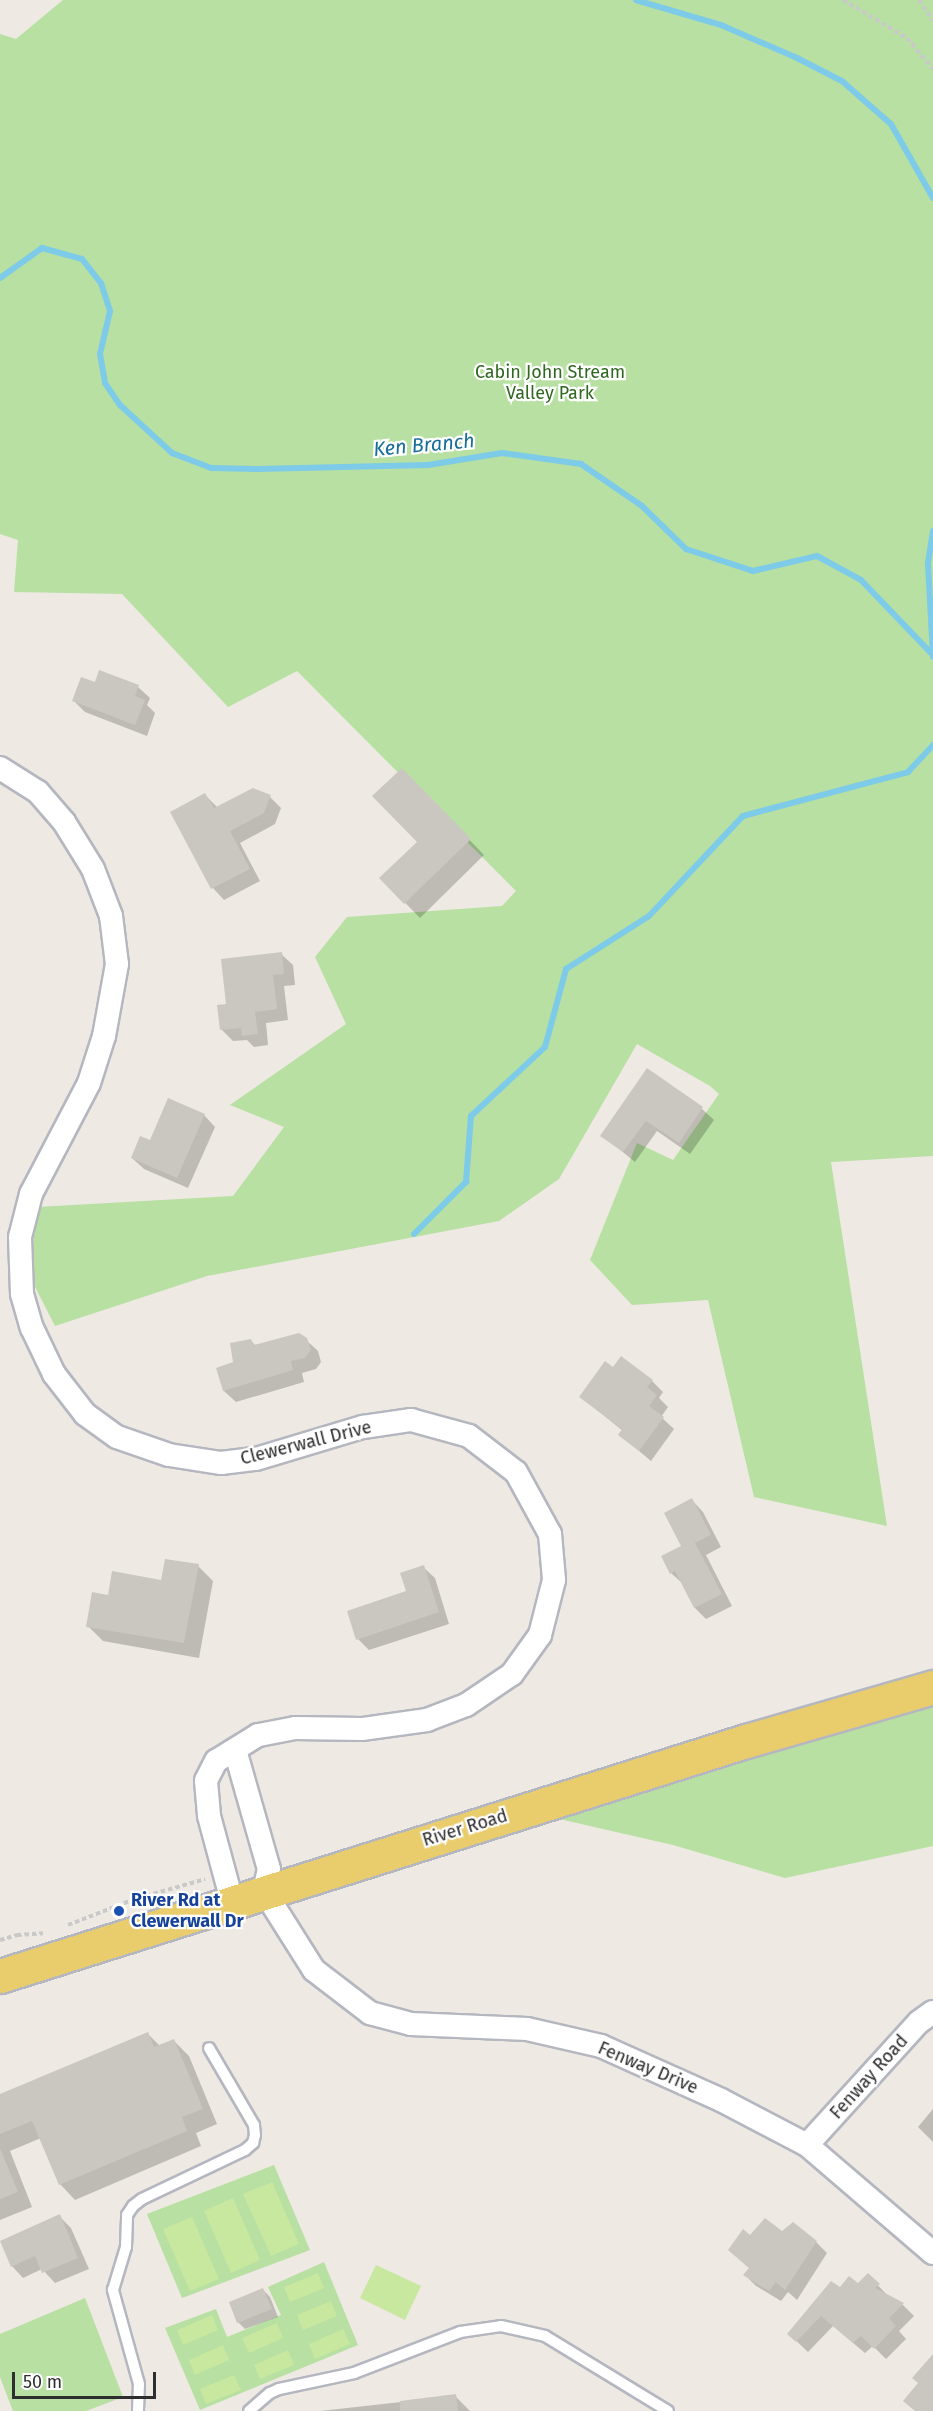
<!DOCTYPE html>
<html>
<head>
<meta charset="utf-8">
<style>
  body { margin:0 }
  #map { position:relative; width:933px; height:2411px; overflow:hidden; background:#eee9e2; font-family:"Fira Sans",sans-serif }
  div>[style] { position:absolute }
  .green>* { inset:0; background:#b7e0a2 }
  .pitch>* { inset:0; background:#c8e79f }
  .shadow>* { inset:0; background:#0003 }
  .stream>* { height:6px; margin:-3px; padding:0 3px; transform-origin:3px; border-radius:3px; background:#7dcbe8 }
  .building>* { inset:0; background:#cac7c0 }
  .path>* { height:4px; margin-top:-2px; transform-origin:0; background:repeating-linear-gradient(90deg,#c9c9c9 0 4.5px,transparent 0 7.5px) }
  .roads { filter:drop-shadow(2px 0 #b5b7c0) drop-shadow(-2px 0 #b5b7c0) drop-shadow(0 2px #b5b7c0) drop-shadow(0 -2px #b5b7c0) }
  .lane>* { height:10px; margin:-5px; padding:0 5px; transform-origin:5px; border-radius:5px; background:#fff }
  .street>* { height:22px; margin:-11px; padding:0 11px; transform-origin:11px; border-radius:11px; background:#fff }
  .primary>* { height:33px; margin:-16.5px; padding:0 16.5px; transform-origin:16.5px; border-radius:16.5px; background:#e9cc6c }
  .dots>* { width:16px; height:16px; translate:-50% -50%; box-sizing:border-box; border:3px solid #fff; border-radius:50% }
  span { translate:-50% -50%; white-space:nowrap; text-align:center; line-height:1.15; -webkit-text-stroke:4.5px #fff; paint-order:stroke }
  .park-label { font-size:18px; color:#2f6820 }
  .street-label { font-size:18px; color:#2e2e2e }
  .transit-label { font-size:18px; color:#164399; font-weight:700 }
  .left { translate:0 -50%; text-align:left }
  .water-label { font-size:20px; color:#176c99; font-style:italic }
  .scale { position:absolute; left:12px; top:2372px; width:144px; height:27px; box-sizing:border-box; border:3px solid #2e2e2e; border-top:0; padding-left:8px; font-size:18px; line-height:21px; white-space:nowrap; color:#2e2e2e; -webkit-text-stroke:4px #fff; paint-order:stroke }
</style>
</head>
<body>
<div id="map">
  <div class="green">
    <div style="clip-path:polygon(63px 0,933px 0,933px 1156px,831px 1162px,887px 1526px,754px 1497px,708px 1300px,632px 1305px,590px 1260px,637px 1143px,673px 1160px,719px 1094px,710px 1086px,637px 1044px,559px 1179px,499px 1221px,207px 1276px,55px 1326px,30px 1277px,37px 1207px,233px 1196px,284px 1127px,230px 1105px,346px 1024px,315px 957px,347px 917px,502px 906px,516px 891px,297px 671px,228px 707px,122px 594px,14px 592px,18px 540px,0 534px,0 34px,16px 39px)"></div>
    <div style="clip-path:polygon(933px 1687px,933px 1846px,785px 1878px,673px 1845px,555px 1818px)"></div>
    <div style="clip-path:polygon(274px 2165px,310px 2250px,182px 2298px,147px 2214px)"></div>
    <div style="clip-path:polygon(324px 2262px,358px 2345px,200px 2410px,165px 2328px,216px 2309px,227px 2337px,281px 2315px,268px 2287px)"></div>
    <div style="clip-path:polygon(85px 2298px,123px 2397px,86px 2411px,13px 2411px,0 2377px,0 2334px)"></div>
  </div>
  <div class="pitch">
    <div style="clip-path:polygon(272px 2182px,299px 2244px,271px 2256px,243px 2194px)"></div>
    <div style="clip-path:polygon(233px 2198px,260px 2260px,231px 2273px,204px 2211px)"></div>
    <div style="clip-path:polygon(192px 2217px,219px 2279px,190px 2291px,163px 2229px)"></div>
    <div style="clip-path:polygon(376px 2265px,421px 2286px,405px 2320px,360px 2298px)"></div>
    <div style="clip-path:polygon(318px 2273px,324px 2288px,290px 2302px,284px 2287px)"></div>
    <div style="clip-path:polygon(331px 2301px,337px 2316px,303px 2330px,297px 2315px)"></div>
    <div style="clip-path:polygon(212px 2315px,218px 2330px,183px 2345px,177px 2330px)"></div>
    <div style="clip-path:polygon(277px 2323px,283px 2338px,249px 2353px,242px 2338px)"></div>
    <div style="clip-path:polygon(343px 2329px,350px 2344px,315px 2359px,309px 2344px)"></div>
    <div style="clip-path:polygon(223px 2345px,229px 2360px,195px 2375px,189px 2360px)"></div>
    <div style="clip-path:polygon(288px 2350px,294px 2365px,260px 2379px,254px 2365px)"></div>
    <div style="clip-path:polygon(234px 2375px,241px 2390px,206px 2404px,200px 2389px)"></div>
  </div>
  <div class="shadow">
    <div style="clip-path:polygon(95px 683px,138px 687px,150px 698px,147px 705px,155px 713px,147px 736px,85px 712px,74px 701px)"></div>
    <div style="clip-path:polygon(402px 770px,484px 855px,420px 918px,381px 878px,419px 842px)"></div>
    <div style="clip-path:polygon(205px 795px,218px 808px,270px 797px,281px 808px,275px 824px,240px 843px,260px 881px,224px 900px,213px 888px,172px 812px)"></div>
    <div style="clip-path:polygon(281px 954px,293px 965px,295px 985px,284px 986px,288px 1020px,266px 1023px,268px 1045px,254px 1047px,247px 1040px,233px 1041px,222px 1030px,227px 1006px)"></div>
    <div style="clip-path:polygon(647px 1070px,702px 1109px,714px 1120px,690px 1154px,657px 1131px,635px 1162px,602px 1135px)"></div>
    <div style="clip-path:polygon(204px 1115px,215px 1127px,188px 1188px,144px 1169px,132px 1158px,150px 1142px)"></div>
    <div style="clip-path:polygon(306px 1340px,318px 1351px,321px 1362px,316px 1369px,302px 1373px,304px 1382px,236px 1402px,224px 1391px,235px 1363px,251px 1341px,256px 1346px)"></div>
    <div style="clip-path:polygon(652px 1381px,663px 1392px,659px 1398px,668px 1407px,661px 1417px,674px 1429px,651px 1461px,620px 1435px,623px 1431px,581px 1397px)"></div>
    <div style="clip-path:polygon(692px 1500px,703px 1512px,721px 1547px,706px 1555px,732px 1606px,706px 1619px,695px 1608px,683px 1584px,671px 1573px,683px 1547px)"></div>
    <div style="clip-path:polygon(198px 1566px,213px 1581px,199px 1658px,103px 1641px,88px 1626px,109px 1597px,162px 1582px)"></div>
    <div style="clip-path:polygon(423px 1567px,435px 1578px,449px 1624px,369px 1650px,358px 1639px,408px 1592px)"></div>
    <div style="clip-path:polygon(148px 2034px,160px 2046px,174px 2041px,189px 2056px,217px 2124px,196px 2133px,201px 2146px,75px 2200px,60px 2184px,41px 2138px,10px 2151px,32px 2207px,0 2220px,0 2095px)"></div>
    <div style="clip-path:polygon(933px 2109px,933px 2142px,918px 2127px)"></div>
    <div style="clip-path:polygon(59px 2216px,71px 2228px,89px 2269px,55px 2283px,42px 2269px,23px 2278px,12px 2266px)"></div>
    <div style="clip-path:polygon(782px 2233px,816px 2242px,827px 2253px,797px 2300px,788px 2292px,781px 2301px,756px 2286px,745px 2275px,750px 2269px,730px 2250px,750px 2237px)"></div>
    <div style="clip-path:polygon(868px 2275px,889px 2297px,903px 2305px,914px 2316px,899px 2331px,906px 2339px,886px 2359px,873px 2346px,865px 2353px,833px 2326px,808px 2352px,789px 2334px,840px 2289px,858px 2285px)"></div>
    <div style="clip-path:polygon(263px 2290px,270px 2297px,278px 2317px,245px 2329px,238px 2322px)"></div>
    <div style="clip-path:polygon(455px 2396px,470px 2411px,320px 2411px)"></div>
  </div>
  <div class="stream">
    <div style="left:636px;top:0;width:89px;rotate:16.4deg"></div>
    <div style="left:721px;top:25px;width:83px;rotate:23.5deg"></div>
    <div style="left:797px;top:58px;width:51px;rotate:27.1deg"></div>
    <div style="left:842px;top:81px;width:65px;rotate:41.3deg"></div>
    <div style="left:891px;top:124px;width:85px;rotate:60.4deg"></div>
    <div style="left:0;top:278px;width:52px;rotate:-35.5deg"></div>
    <div style="left:42px;top:248px;width:41px;rotate:15.4deg"></div>
    <div style="left:82px;top:259px;width:31px;rotate:52deg"></div>
    <div style="left:101px;top:283px;width:29px;rotate:72deg"></div>
    <div style="left:110px;top:311px;width:44px;rotate:103.1deg"></div>
    <div style="left:100px;top:354px;width:29px;rotate:80deg"></div>
    <div style="left:105px;top:383px;width:27px;rotate:56deg"></div>
    <div style="left:120px;top:405px;width:71px;rotate:42.7deg"></div>
    <div style="left:172px;top:453px;width:42px;rotate:21deg"></div>
    <div style="left:211px;top:468px;width:46px;rotate:1.2deg"></div>
    <div style="left:257px;top:469px;width:171px;rotate:-1.3deg"></div>
    <div style="left:428px;top:465px;width:75px;rotate:-9.2deg"></div>
    <div style="left:502px;top:453px;width:80px;rotate:7.9deg"></div>
    <div style="left:581px;top:464px;width:74px;rotate:34.5deg"></div>
    <div style="left:642px;top:506px;width:62px;rotate:44.3deg"></div>
    <div style="left:686px;top:549px;width:71px;rotate:18.2deg"></div>
    <div style="left:753px;top:571px;width:66px;rotate:-13.2deg"></div>
    <div style="left:817px;top:556px;width:50px;rotate:28.6deg"></div>
    <div style="left:861px;top:580px;width:101px;rotate:46.2deg"></div>
    <div style="left:933px;top:531px;width:33px;rotate:99deg"></div>
    <div style="left:928px;top:564px;width:93px;rotate:86.9deg"></div>
    <div style="left:414px;top:1234px;width:74px;rotate:-45deg"></div>
    <div style="left:466px;top:1182px;width:66px;rotate:-85.7deg"></div>
    <div style="left:471px;top:1116px;width:101px;rotate:-43deg"></div>
    <div style="left:545px;top:1047px;width:81px;rotate:-74.9deg"></div>
    <div style="left:566px;top:969px;width:98px;rotate:-32.6deg"></div>
    <div style="left:649px;top:916px;width:137px;rotate:-46.8deg"></div>
    <div style="left:743px;top:816px;width:171px;rotate:-14.9deg"></div>
    <div style="left:908px;top:772px;width:37px;rotate:-47deg"></div>
  </div>
  <div class="building">
    <div style="clip-path:polygon(99px 670px,139px 685px,135px 696px,145px 700px,135px 725px,72px 701px,81px 677px,95px 682px)"></div>
    <div style="clip-path:polygon(402px 768px,471px 839px,404px 904px,379px 878px,417px 842px,372px 796px)"></div>
    <div style="clip-path:polygon(253px 788px,271px 795px,264px 813px,230px 831px,250px 869px,211px 889px,170px 812px,205px 793px,214px 808px)"></div>
    <div style="clip-path:polygon(282px 952px,284px 974px,273px 975px,277px 1009px,255px 1012px,258px 1034px,242px 1036px,241px 1028px,220px 1030px,217px 1005px,226px 1004px,221px 959px)"></div>
    <div style="clip-path:polygon(647px 1068px,703px 1107px,679px 1143px,646px 1121px,623px 1152px,600px 1136px)"></div>
    <div style="clip-path:polygon(168px 1098px,205px 1114px,177px 1178px,131px 1158px,140px 1136px,150px 1140px)"></div>
    <div style="clip-path:polygon(299px 1333px,307px 1338px,311px 1350px,305px 1358px,291px 1361px,293px 1370px,223px 1391px,216px 1368px,233px 1362px,230px 1343px,251px 1339px,254px 1345px)"></div>
    <div style="clip-path:polygon(621px 1356px,653px 1380px,647px 1387px,657px 1395px,649px 1406px,664px 1417px,639px 1451px,618px 1435px,622px 1429px,579px 1397px,605px 1361px,613px 1367px)"></div>
    <div style="clip-path:polygon(692px 1498px,711px 1535px,695px 1543px,722px 1594px,694px 1608px,675px 1571px,670px 1574px,661px 1556px,681px 1546px,664px 1513px)"></div>
    <div style="clip-path:polygon(165px 1559px,199px 1564px,184px 1643px,86px 1627px,92px 1592px,108px 1595px,112px 1571px,161px 1580px)"></div>
    <div style="clip-path:polygon(424px 1565px,439px 1612px,356px 1640px,347px 1611px,406px 1591px,400px 1573px)"></div>
    <div style="clip-path:polygon(148px 2032px,154px 2047px,174px 2039px,203px 2109px,182px 2117px,187px 2131px,59px 2185px,32px 2121px,0 2134px,0 2094px)"></div>
    <div style="clip-path:polygon(0 2148px,18px 2192px,0 2199px)"></div>
    <div style="clip-path:polygon(60px 2214px,78px 2258px,42px 2273px,35px 2256px,11px 2267px,0 2241px)"></div>
    <div style="clip-path:polygon(765px 2218px,782px 2231px,793px 2222px,817px 2241px,785px 2290px,776px 2282px,769px 2291px,743px 2275px,749px 2268px,728px 2250px,743px 2229px,750px 2235px)"></div>
    <div style="clip-path:polygon(868px 2273px,880px 2284px,875px 2288px,904px 2303px,889px 2318px,896px 2326px,874px 2349px,861px 2336px,853px 2343px,821px 2316px,796px 2342px,787px 2334px,831px 2281px,840px 2287px,849px 2276px,858px 2283px)"></div>
    <div style="clip-path:polygon(263px 2288px,272px 2309px,237px 2323px,229px 2302px)"></div>
    <div style="clip-path:polygon(933px 2354px,933px 2411px,915px 2411px,903px 2401px,918px 2383px,912px 2378px)"></div>
    <div style="clip-path:polygon(456px 2394px,458px 2411px,400px 2411px,400px 2401px)"></div>
  </div>
  <div class="path">
    <div style="left:843px;top:0;width:74px;rotate:30.7deg"></div>
    <div style="left:907px;top:38px;width:40px;rotate:50deg"></div>
    <div style="left:919px;top:0;width:25px;rotate:56deg"></div>
    <div style="left:68px;top:1925px;width:69px;rotate:-21.3deg"></div>
    <div style="left:132px;top:1900px;width:76px;rotate:-16deg"></div>
    <div style="left:0;top:1940px;width:18px;rotate:-16deg"></div>
    <div style="left:17px;top:1935px;width:26px;rotate:-4deg"></div>
  </div>
  <div class="roads">
    <div class="lane">
      <div style="left:138px;top:2411px;width:27px;rotate:-88deg"></div>
      <div style="left:139px;top:2384px;width:98px;rotate:-105.5deg"></div>
      <div style="left:113px;top:2290px;width:45px;rotate:-73.2deg"></div>
      <div style="left:126px;top:2247px;width:32px;rotate:-88deg"></div>
      <div style="left:127px;top:2215px;width:11px;rotate:-56deg"></div>
      <div style="left:133px;top:2206px;width:11px;rotate:-38deg"></div>
      <div style="left:142px;top:2199px;width:114px;rotate:-25.4deg"></div>
      <div style="left:245px;top:2150px;width:11px;rotate:-41deg"></div>
      <div style="left:253px;top:2143px;width:8px;rotate:-76deg"></div>
      <div style="left:255px;top:2135px;width:10px;rotate:-96deg"></div>
      <div style="left:254px;top:2125px;width:89px;rotate:-120.3deg"></div>
      <div style="left:249px;top:2411px;width:28px;rotate:-41deg"></div>
      <div style="left:270px;top:2393px;width:10px;rotate:-24deg"></div>
      <div style="left:279px;top:2389px;width:77px;rotate:-12deg"></div>
      <div style="left:354px;top:2373px;width:114px;rotate:-21.1deg"></div>
      <div style="left:460px;top:2332px;width:41px;rotate:-8.3deg"></div>
      <div style="left:501px;top:2326px;width:45px;rotate:12.8deg"></div>
      <div style="left:545px;top:2336px;width:144px;rotate:31.4deg"></div>
    </div>
    <div class="street">
      <div style="left:0;top:768px;width:45px;rotate:32.3deg"></div>
      <div style="left:38px;top:792px;width:40px;rotate:49deg"></div>
      <div style="left:64px;top:822px;width:55px;rotate:58.3deg"></div>
      <div style="left:93px;top:869px;width:50px;rotate:69deg"></div>
      <div style="left:111px;top:916px;width:48px;rotate:82.9deg"></div>
      <div style="left:117px;top:964px;width:73px;rotate:100.2deg"></div>
      <div style="left:104px;top:1036px;width:49px;rotate:107.7deg"></div>
      <div style="left:89px;top:1083px;width:125px;rotate:117.6deg"></div>
      <div style="left:31px;top:1194px;width:44px;rotate:104.3deg"></div>
      <div style="left:20px;top:1237px;width:57px;rotate:88deg"></div>
      <div style="left:22px;top:1294px;width:35px;rotate:74deg"></div>
      <div style="left:32px;top:1328px;width:51px;rotate:64.4deg"></div>
      <div style="left:54px;top:1374px;width:51px;rotate:52.2deg"></div>
      <div style="left:85px;top:1414px;width:39px;rotate:36deg"></div>
      <div style="left:117px;top:1437px;width:55px;rotate:19.1deg"></div>
      <div style="left:169px;top:1455px;width:53px;rotate:8.7deg"></div>
      <div style="left:221px;top:1463px;width:35px;rotate:-7deg"></div>
      <div style="left:256px;top:1459px;width:112px;rotate:-16.7deg"></div>
      <div style="left:363px;top:1427px;width:49px;rotate:-8.3deg"></div>
      <div style="left:411px;top:1420px;width:60px;rotate:15.4deg"></div>
      <div style="left:469px;top:1436px;width:59px;rotate:37.5deg"></div>
      <div style="left:516px;top:1472px;width:71px;rotate:61.3deg"></div>
      <div style="left:550px;top:1534px;width:46px;rotate:85deg"></div>
      <div style="left:554px;top:1580px;width:57px;rotate:104.3deg"></div>
      <div style="left:540px;top:1635px;width:48px;rotate:125.7deg"></div>
      <div style="left:512px;top:1674px;width:55px;rotate:146deg"></div>
      <div style="left:466px;top:1705px;width:42px;rotate:159deg"></div>
      <div style="left:427px;top:1720px;width:66px;rotate:172.1deg"></div>
      <div style="left:362px;top:1729px;width:67px;rotate:-179.1deg"></div>
      <div style="left:295px;top:1728px;width:38px;rotate:169deg"></div>
      <div style="left:258px;top:1735px;width:49px;rotate:148.2deg"></div>
      <div style="left:216px;top:1761px;width:22px;rotate:117deg"></div>
      <div style="left:206px;top:1781px;width:35px;rotate:85deg"></div>
      <div style="left:209px;top:1816px;width:88px;rotate:74.9deg"></div>
      <div style="left:235px;top:1750px;width:124px;rotate:74.1deg"></div>
      <div style="left:269px;top:1869px;width:23px;rotate:103deg"></div>
      <div style="left:264px;top:1891px;width:93px;rotate:57.7deg"></div>
      <div style="left:314px;top:1970px;width:71px;rotate:37.5deg"></div>
      <div style="left:370px;top:2013px;width:42px;rotate:15deg"></div>
      <div style="left:411px;top:2024px;width:116px;rotate:2.5deg"></div>
      <div style="left:527px;top:2029px;width:76px;rotate:12.9deg"></div>
      <div style="left:601px;top:2046px;width:132px;rotate:24.2deg"></div>
      <div style="left:721px;top:2100px;width:97px;rotate:27.6deg"></div>
      <div style="left:807px;top:2145px;width:166px;rotate:40.6deg"></div>
      <div style="left:807px;top:2145px;width:166px;rotate:-47.7deg"></div>
      <div style="left:919px;top:2022px;width:17px;rotate:-36deg"></div>
    </div>
    <div class="primary">
      <div style="left:0;top:1976px;width:782px;rotate:-17.49deg"></div>
      <div style="left:746px;top:1741px;width:195px;rotate:-16.1deg"></div>
    </div>
  </div>
  <div class="dots">
    <div style="left:119px;top:1911px;background:#1a4fb4"></div>
  </div>
  <div class="park-label">
    <span style="left:550px;top:383px">Cabin John Stream<br>Valley Park</span>
  </div>
  <div class="street-label">
    <span style="left:306px;top:1443px;rotate:-14deg">Clewerwall Drive</span>
    <span style="left:465px;top:1828px;rotate:-17deg">River Road</span>
    <span style="left:648px;top:2068px;rotate:23deg">Fenway Drive</span>
    <span style="left:869px;top:2077px;rotate:-48deg">Fenway Road</span>
  </div>
  <div class="transit-label">
    <span class="left" style="left:131px;top:1911px">River Rd at<br>Clewerwall Dr</span>
  </div>
  <div class="water-label">
    <span style="left:424px;top:445px;rotate:-5deg">Ken Branch</span>
  </div>
  <div class="scale">50 m</div>
</div>
</body>
</html>
